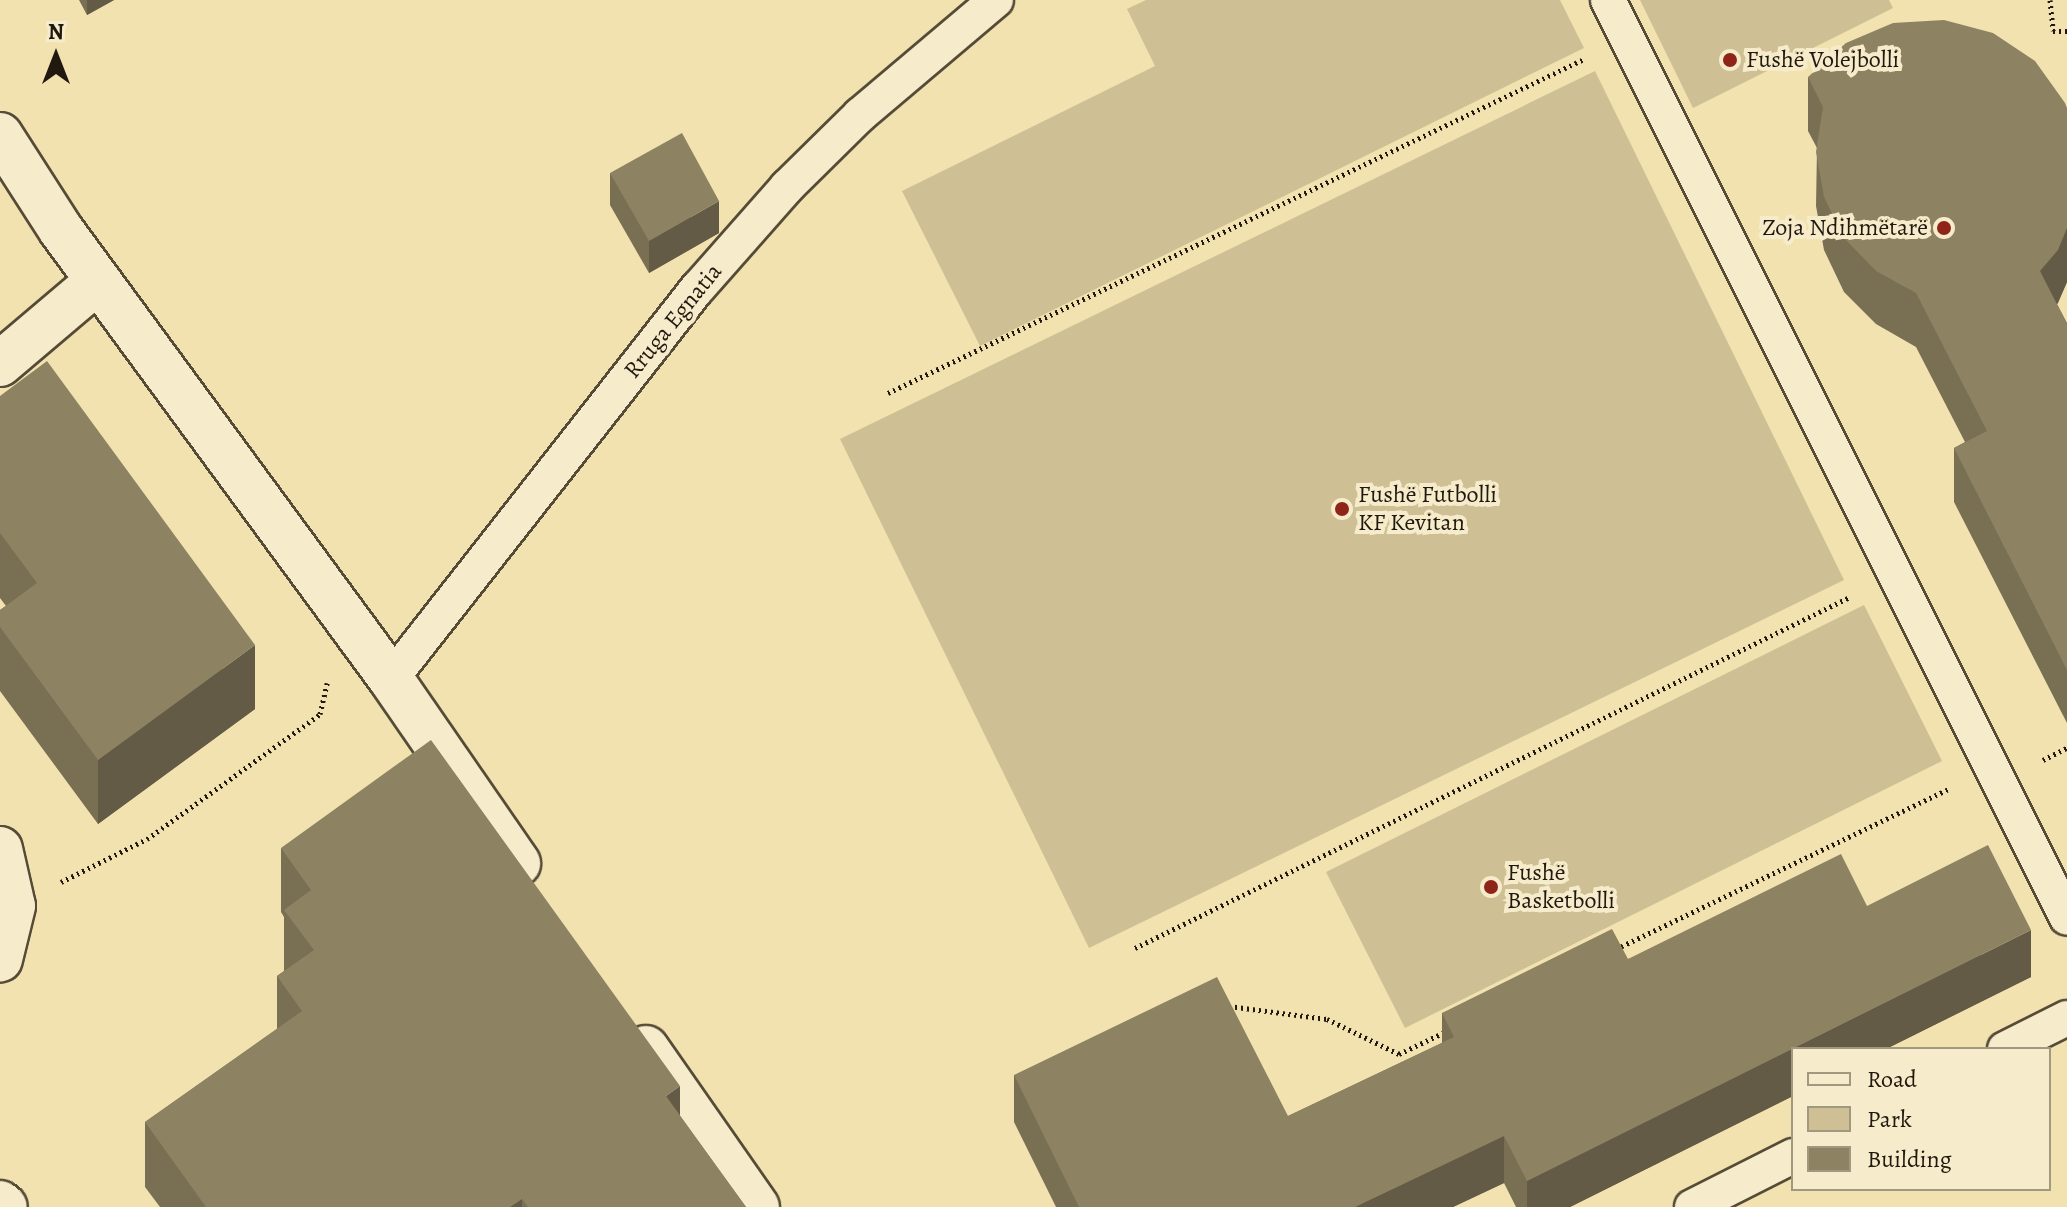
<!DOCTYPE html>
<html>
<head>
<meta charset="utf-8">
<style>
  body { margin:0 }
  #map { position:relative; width:2067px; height:1207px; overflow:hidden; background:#f1e2af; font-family:Alegreya,serif }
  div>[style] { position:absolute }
  .green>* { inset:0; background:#cec094 }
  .path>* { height:5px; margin-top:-2.5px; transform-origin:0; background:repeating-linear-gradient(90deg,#21190f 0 2px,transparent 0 6px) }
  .roads { filter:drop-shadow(2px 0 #554b37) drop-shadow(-2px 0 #554b37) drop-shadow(0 2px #554b37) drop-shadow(0 -2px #554b37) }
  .service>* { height:34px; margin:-17px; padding:0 17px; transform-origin:17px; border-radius:17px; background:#f6eccb }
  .minor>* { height:44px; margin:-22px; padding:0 22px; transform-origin:22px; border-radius:22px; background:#f6eccb }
  .tertiary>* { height:44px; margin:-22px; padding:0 22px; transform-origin:22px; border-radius:22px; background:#f6eccb }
  .wall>* { inset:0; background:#797054 }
  .shaded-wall>* { inset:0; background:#635b45 }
  .building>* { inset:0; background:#8d8262 }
  .dots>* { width:22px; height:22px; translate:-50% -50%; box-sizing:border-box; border:4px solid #f6eccb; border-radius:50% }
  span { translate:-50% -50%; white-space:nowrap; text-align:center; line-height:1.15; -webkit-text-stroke:8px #f6eccb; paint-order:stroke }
  .poi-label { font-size:24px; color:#21190f }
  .left { translate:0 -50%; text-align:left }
  .right { translate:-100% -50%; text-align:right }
  .street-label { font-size:24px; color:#21190f }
  .legend { position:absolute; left:1791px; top:1047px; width:260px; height:144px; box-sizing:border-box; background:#f6eccb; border:2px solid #a19880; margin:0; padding:10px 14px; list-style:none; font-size:24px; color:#21190f }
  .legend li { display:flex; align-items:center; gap:16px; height:40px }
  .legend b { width:40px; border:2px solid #a19880 }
  .north { position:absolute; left:16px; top:16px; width:80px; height:80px; -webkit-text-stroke:6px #f6eccb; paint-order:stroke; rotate:0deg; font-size:22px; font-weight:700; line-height:32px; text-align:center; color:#21190f }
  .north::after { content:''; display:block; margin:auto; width:28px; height:36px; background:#21190f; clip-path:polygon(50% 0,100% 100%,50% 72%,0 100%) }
</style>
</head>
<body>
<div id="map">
  <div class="green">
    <div style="clip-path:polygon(1146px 0,1560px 0,1584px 48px,980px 346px,902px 191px,1155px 66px,1127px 9px)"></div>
    <div style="clip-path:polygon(1640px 0,1889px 0,1893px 8px,1693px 108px)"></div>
    <div style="clip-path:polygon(1595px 71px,1844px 580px,1089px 948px,840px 439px)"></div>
    <div style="clip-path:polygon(1864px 605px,1942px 761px,1405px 1028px,1326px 872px)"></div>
  </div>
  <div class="path">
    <div style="left:2050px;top:0;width:31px;rotate:84deg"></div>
    <div style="left:2053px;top:31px;width:14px"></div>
    <div style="left:888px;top:393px;width:772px;rotate:-25.64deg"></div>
    <div style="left:2043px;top:760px;width:27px;rotate:-27deg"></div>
    <div style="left:61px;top:882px;width:96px;rotate:-26.6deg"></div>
    <div style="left:147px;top:839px;width:213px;rotate:-35.8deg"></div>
    <div style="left:320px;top:714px;width:32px;rotate:-77deg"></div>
    <div style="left:1135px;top:948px;width:797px;rotate:-26.15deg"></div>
    <div style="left:1616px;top:949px;width:369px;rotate:-25.7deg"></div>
    <div style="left:1229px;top:1006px;width:99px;rotate:7.6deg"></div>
    <div style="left:1327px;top:1019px;width:80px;rotate:25.9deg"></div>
    <div style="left:1399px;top:1054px;width:51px;rotate:-25.6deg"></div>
  </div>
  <div class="roads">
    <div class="service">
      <div style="left:1608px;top:0;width:1026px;rotate:63.43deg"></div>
      <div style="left:391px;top:679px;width:497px;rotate:-51.9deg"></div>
      <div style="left:698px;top:288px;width:135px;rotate:-48.6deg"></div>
      <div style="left:787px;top:187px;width:103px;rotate:-44.6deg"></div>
      <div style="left:860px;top:115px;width:178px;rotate:-40.2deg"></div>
      <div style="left:2005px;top:1049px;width:69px;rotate:-26.6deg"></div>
      <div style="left:1692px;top:1207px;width:113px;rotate:-26.8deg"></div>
    </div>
    <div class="minor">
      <div style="left:0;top:364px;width:128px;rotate:-40.3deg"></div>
      <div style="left:0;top:849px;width:58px;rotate:77.2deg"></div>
      <div style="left:13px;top:906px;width:55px;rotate:103.8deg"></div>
      <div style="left:0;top:1203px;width:6px;rotate:39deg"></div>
    </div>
    <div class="tertiary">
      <div style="left:0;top:135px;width:113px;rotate:57.3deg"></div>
      <div style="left:61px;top:230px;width:557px;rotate:53.69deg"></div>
      <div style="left:391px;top:679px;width:224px;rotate:55.4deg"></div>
      <div style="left:646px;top:1048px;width:194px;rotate:55.1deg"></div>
    </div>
  </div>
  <div class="wall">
    <div style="clip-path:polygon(79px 0,114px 0,87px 15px)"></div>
    <div style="clip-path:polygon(1808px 77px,2067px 108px,2067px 282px,2057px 304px,2067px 323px,2067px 723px,1954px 502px,1954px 448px,1965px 442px,1916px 347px,1876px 324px,1844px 292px,1824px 250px,1816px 206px,1817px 148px,1808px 131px)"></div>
    <div style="clip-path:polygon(610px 173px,719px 233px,649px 273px,610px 205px)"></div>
    <div style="clip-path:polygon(0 396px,255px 709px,98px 824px,0 691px,0 610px,6px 606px,0 598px)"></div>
    <div style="clip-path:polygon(281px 848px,680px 1116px,746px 1207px,160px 1207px,145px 1187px,145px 1122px,277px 1029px,277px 976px,284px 971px,284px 917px,281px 912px)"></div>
    <div style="clip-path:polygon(1867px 906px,2031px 977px,1886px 1049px,1793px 1049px,1793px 1096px,1570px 1207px,1516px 1207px,1504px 1183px,1453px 1207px,1056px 1207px,1014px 1122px,1014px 1075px,1288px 1116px,1442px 1043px,1442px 1013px,1628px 959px)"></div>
  </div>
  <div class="shaded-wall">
    <div style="clip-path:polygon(87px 0,114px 0,87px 15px)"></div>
    <div style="clip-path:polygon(719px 201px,719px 233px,649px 273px,649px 241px)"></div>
    <div style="clip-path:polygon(2067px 228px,2067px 282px,2058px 303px,2040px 324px,2040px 271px)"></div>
    <div style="clip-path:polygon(255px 645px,255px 709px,98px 824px,98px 760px)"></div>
    <div style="clip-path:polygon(2031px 930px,2031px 977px,1886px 1049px,1793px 1049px,1793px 1096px,1570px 1207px,1527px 1207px,1527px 1181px)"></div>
    <div style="clip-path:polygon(680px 1086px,680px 1150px,666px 1096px)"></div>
    <div style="clip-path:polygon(1504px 1136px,1504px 1183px,1453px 1207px,1355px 1207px)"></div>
    <div style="clip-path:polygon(522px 1199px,522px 1207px,510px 1207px)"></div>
  </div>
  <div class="building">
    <div style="clip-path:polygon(1944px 20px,1993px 33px,2035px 61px,2065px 103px,2067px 108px,2067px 228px,2058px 250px,2040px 271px,2067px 324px,2067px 670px,1954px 448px,1987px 431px,1916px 293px,1876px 271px,1844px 238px,1824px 197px,1816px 152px,1823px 107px,1808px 77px,1846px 43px,1893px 23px)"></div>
    <div style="clip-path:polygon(682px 133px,719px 201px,649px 241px,610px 173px)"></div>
    <div style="clip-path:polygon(47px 361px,255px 645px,98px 760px,0 627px,0 610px,37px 583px,0 533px,0 396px)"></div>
    <div style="clip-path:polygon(431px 740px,680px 1086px,666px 1096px,746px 1207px,528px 1207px,522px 1199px,510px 1207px,206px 1207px,145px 1122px,302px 1011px,277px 976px,314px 950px,284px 910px,311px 890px,281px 848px)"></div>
    <div style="clip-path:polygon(1988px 845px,2031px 930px,1527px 1181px,1504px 1136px,1355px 1207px,1079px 1207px,1014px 1075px,1217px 977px,1288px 1116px,1454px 1037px,1442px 1013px,1612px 929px,1628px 959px,1841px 854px,1867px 906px)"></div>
  </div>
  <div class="dots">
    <div style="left:1730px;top:60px;background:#8f2418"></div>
    <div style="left:1944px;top:228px;background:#8f2418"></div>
    <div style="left:1342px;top:509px;background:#8f2418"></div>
    <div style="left:1491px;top:887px;background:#8f2418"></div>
  </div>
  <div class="poi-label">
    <span class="left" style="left:1746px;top:60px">Fushë Volejbolli</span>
    <span class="right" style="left:1928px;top:228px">Zoja Ndihmëtarë</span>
    <span class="left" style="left:1358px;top:509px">Fushë Futbolli<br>KF Kevitan</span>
    <span class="left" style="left:1507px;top:887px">Fushë<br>Basketbolli</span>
  </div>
  <div class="street-label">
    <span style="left:673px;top:321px;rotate:-51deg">Rruga Egnatia</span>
  </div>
  <ul class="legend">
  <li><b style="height:10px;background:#f6eccb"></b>Road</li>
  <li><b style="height:22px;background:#cec094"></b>Park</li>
  <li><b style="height:22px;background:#8d8262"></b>Building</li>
  </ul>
  <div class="north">N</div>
</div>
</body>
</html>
